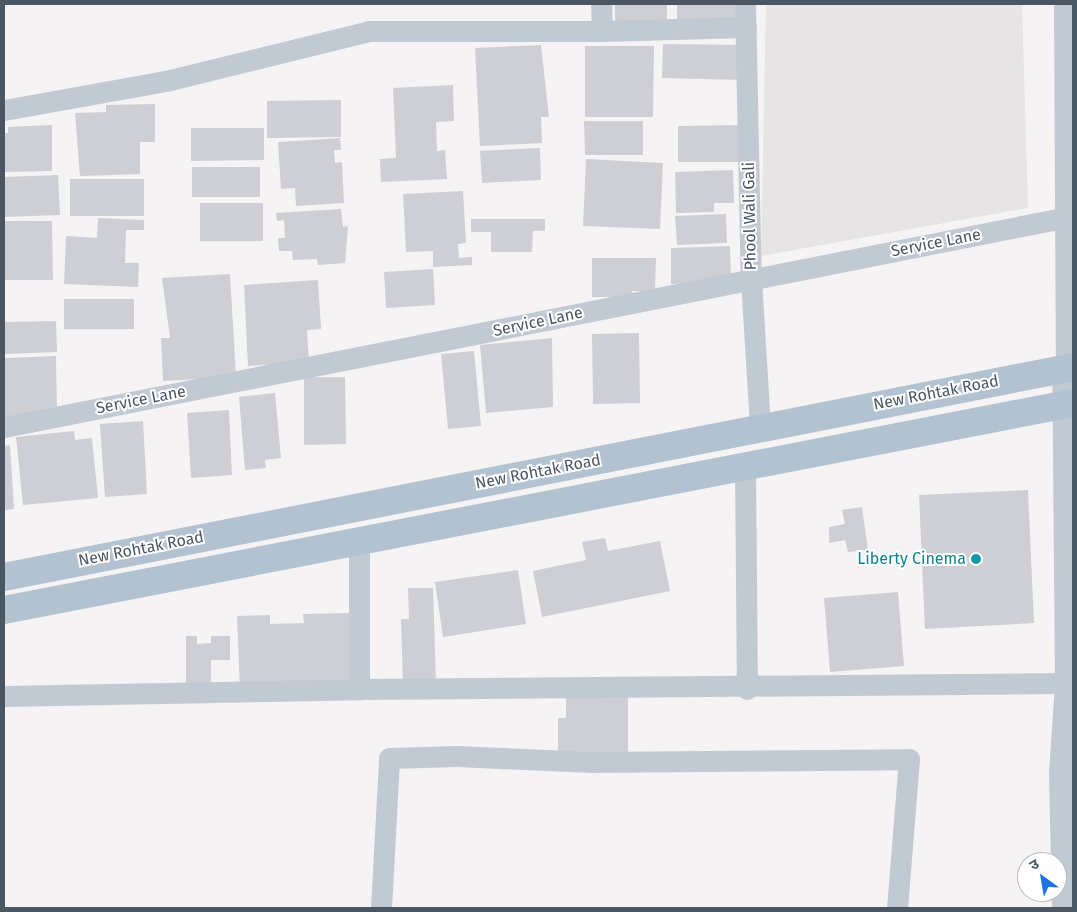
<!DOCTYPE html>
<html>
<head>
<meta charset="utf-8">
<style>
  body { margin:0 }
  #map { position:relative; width:1077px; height:912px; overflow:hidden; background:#f5f3f3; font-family:"Fira Sans","Noto Sans Devanagari",sans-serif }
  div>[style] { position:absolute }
  .education>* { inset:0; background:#e6e4e5 }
  .building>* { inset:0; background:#cdcfd5 }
  .minor>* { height:21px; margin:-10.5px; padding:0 10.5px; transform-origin:10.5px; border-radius:10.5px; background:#c1cad2 }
  .tertiary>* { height:28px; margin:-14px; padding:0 14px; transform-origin:14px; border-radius:14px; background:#c1cad2 }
  .primary>* { height:28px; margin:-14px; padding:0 14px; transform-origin:14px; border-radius:14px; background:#b3c2d1 }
  .dots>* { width:14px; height:14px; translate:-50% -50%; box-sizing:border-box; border:2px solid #fff; border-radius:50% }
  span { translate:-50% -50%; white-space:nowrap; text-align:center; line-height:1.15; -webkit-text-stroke:4px #fff; paint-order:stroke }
  .street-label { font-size:16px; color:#4a5661 }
  .culture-label { font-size:16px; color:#0d838f }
  .right { translate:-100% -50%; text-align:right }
  .frame { position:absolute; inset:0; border:5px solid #4a5661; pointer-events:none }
  .north { position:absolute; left:1017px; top:852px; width:50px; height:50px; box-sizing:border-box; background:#fff; border:1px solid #b7bbc0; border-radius:50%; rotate:328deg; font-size:14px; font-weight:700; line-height:20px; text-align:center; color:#4a5661 }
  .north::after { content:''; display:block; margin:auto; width:18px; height:22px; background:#1a73e8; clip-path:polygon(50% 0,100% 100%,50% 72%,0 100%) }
</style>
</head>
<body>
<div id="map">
  <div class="education">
    <div style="clip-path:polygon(766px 4px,1022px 4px,1028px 208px,761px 256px)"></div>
  </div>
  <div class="building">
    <div style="clip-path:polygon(615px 4px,667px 4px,667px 27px,615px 28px)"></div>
    <div style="clip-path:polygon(677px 4px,742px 4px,741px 23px,677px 22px)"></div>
    <div style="clip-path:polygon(663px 44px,743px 45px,743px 80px,662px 78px)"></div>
    <div style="clip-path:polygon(541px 45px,549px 117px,541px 117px,542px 143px,480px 146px,475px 48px)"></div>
    <div style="clip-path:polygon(585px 46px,654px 46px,653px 117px,585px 117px)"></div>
    <div style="clip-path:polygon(453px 85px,454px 121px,436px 122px,437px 151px,445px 150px,447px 179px,381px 182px,380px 159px,396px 158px,393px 88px)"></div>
    <div style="clip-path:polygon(341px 100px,341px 137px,267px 138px,267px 101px)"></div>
    <div style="clip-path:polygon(155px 104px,155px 142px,140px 142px,140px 174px,80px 176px,75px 113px,106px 112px,106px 105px)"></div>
    <div style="clip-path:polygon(584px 121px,643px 121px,643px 155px,585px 155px)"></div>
    <div style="clip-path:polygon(52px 125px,52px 171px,4px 172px,4px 133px,8px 133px,8px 127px)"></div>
    <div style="clip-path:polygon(743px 125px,743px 162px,678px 162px,678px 126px)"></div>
    <div style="clip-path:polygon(191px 128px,264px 128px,264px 160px,191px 161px)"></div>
    <div style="clip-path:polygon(340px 138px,341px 150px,334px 150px,335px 163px,342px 162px,344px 203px,296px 206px,295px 188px,281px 189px,278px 142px)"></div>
    <div style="clip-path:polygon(540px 148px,541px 180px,482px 183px,480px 151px)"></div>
    <div style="clip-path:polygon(586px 159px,663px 163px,660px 229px,583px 226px)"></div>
    <div style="clip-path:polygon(192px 167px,260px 167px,260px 197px,192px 197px)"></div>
    <div style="clip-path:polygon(733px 170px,734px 203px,714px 203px,714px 212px,676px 213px,675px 172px)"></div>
    <div style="clip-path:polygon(58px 175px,60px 215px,4px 217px,4px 177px)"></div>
    <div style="clip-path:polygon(70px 179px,144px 179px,144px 216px,70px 216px)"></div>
    <div style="clip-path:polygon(463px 191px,466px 243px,458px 244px,459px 258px,472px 257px,472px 265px,433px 267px,433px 251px,406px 252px,403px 194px)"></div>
    <div style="clip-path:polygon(200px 203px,263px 203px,263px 241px,200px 241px)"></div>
    <div style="clip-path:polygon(341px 209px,343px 227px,348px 226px,345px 263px,318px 265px,317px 259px,293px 260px,292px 251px,279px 251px,278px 238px,285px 238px,284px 220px,277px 221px,276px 213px)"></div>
    <div style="clip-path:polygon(726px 214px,727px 243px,677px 245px,675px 216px)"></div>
    <div style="clip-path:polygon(98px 218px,144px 220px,144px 230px,126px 230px,125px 263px,139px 263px,138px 287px,64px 284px,66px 236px,97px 238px)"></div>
    <div style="clip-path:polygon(471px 219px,545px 219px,545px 231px,533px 231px,532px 252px,491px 252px,491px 232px,471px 232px)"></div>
    <div style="clip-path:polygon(4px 221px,52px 221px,53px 280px,4px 280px)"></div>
    <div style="clip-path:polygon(730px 246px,731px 282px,671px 284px,671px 248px)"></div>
    <div style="clip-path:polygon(592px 258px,656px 258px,655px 291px,632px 291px,632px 297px,592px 297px)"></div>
    <div style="clip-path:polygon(433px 269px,435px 305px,386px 308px,384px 272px)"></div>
    <div style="clip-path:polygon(230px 274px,236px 377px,163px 381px,161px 338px,170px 338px,162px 278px)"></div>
    <div style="clip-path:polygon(318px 280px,321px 329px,307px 330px,309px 362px,248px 366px,244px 285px)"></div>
    <div style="clip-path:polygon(64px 299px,134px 299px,134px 329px,64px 329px)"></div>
    <div style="clip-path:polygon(56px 321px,57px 352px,4px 354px,4px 322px)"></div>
    <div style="clip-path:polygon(639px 333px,640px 403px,593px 404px,592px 334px)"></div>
    <div style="clip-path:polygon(552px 338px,553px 407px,486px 413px,480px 345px)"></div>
    <div style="clip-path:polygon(474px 351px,481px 426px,448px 429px,441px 354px)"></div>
    <div style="clip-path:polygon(56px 356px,57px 416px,4px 418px,4px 358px)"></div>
    <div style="clip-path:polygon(304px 377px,345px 377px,346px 444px,304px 445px)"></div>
    <div style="clip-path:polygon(275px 393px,281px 458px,265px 460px,266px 468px,245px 470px,239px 397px)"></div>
    <div style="clip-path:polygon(229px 410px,232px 475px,191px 478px,187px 413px)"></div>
    <div style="clip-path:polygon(143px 421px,147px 494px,105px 497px,100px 424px)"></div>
    <div style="clip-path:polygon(74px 431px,75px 440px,92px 438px,98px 498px,23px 505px,16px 437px)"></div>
    <div style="clip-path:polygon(10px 445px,14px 509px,4px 510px,4px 446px)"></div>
    <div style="clip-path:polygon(1028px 490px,1034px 623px,925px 629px,919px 495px)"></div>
    <div style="clip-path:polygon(862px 507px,868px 550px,848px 552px,845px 540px,829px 543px,829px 527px,845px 524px,842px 510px)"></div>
    <div style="clip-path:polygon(605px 538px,608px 551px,660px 541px,670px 591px,542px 617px,533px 571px,586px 560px,582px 542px)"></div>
    <div style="clip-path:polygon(518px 570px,526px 624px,443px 637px,435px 582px)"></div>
    <div style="clip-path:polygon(408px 588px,433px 588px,436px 684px,403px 685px,401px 619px,409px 619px)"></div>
    <div style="clip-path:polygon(898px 592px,904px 666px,830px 672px,824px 598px)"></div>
    <div style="clip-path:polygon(351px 613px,353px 686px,240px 689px,237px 616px,270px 615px,270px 624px,304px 623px,303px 614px)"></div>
    <div style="clip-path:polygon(186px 636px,197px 636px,197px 644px,211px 643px,211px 636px,230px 636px,230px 660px,211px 660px,211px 682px,186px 689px)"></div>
    <div style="clip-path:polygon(628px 694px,628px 757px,558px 758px,558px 718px,566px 718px,566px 695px)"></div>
  </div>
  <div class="minor">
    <div style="left:745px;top:4px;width:275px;rotate:88.8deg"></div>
    <div style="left:751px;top:279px;width:148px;rotate:86.5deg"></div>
    <div style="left:1064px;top:4px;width:364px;rotate:89.7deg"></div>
    <div style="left:602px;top:31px;width:144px;rotate:-1.6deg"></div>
    <div style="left:4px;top:110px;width:169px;rotate:-10.2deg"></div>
    <div style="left:170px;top:80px;width:205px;rotate:-13.8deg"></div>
    <div style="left:369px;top:31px;width:233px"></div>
    <div style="left:602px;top:31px;width:27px;rotate:-92deg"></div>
    <div style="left:4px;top:427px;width:1090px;rotate:-11.17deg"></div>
    <div style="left:745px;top:465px;width:224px;rotate:89.5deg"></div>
    <div style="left:359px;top:541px;width:148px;rotate:90deg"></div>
    <div style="left:359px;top:689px;width:710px;rotate:-0.48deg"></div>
    <div style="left:4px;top:696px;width:358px;rotate:-1.1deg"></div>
    <div style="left:381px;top:908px;width:150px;rotate:-86.9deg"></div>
    <div style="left:389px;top:758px;width:68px;rotate:-1.7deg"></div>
    <div style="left:457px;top:756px;width:134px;rotate:2.6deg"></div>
    <div style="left:591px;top:762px;width:318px;rotate:-0.5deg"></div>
    <div style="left:909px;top:759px;width:149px;rotate:94.6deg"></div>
  </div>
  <div class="tertiary">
    <div style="left:1066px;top:908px;width:134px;rotate:-91.3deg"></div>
    <div style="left:1063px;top:774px;width:91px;rotate:-86.2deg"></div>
    <div style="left:1069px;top:683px;width:315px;rotate:-90.5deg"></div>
  </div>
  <div class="primary">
    <div style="left:4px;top:577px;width:1089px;rotate:-11.11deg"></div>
    <div style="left:4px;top:610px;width:1089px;rotate:-10.96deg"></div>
  </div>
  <div class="dots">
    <div style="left:976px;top:559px;background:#0f9aa8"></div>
  </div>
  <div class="street-label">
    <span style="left:750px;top:216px;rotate:-91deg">Phool Wali Gali</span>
    <span style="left:936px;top:243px;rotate:-11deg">Service Lane</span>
    <span style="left:538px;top:322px;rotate:-12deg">Service Lane</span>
    <span style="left:936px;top:393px;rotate:-11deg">New Rohtak Road</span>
    <span style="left:141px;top:400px;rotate:-11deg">Service Lane</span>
    <span style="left:538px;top:472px;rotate:-11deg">New Rohtak Road</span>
    <span style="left:141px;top:549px;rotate:-11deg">New Rohtak Road</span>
  </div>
  <div class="culture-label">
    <span class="right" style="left:966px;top:559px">Liberty Cinema</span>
  </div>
  <div class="frame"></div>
  <div class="north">उ</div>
</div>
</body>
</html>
